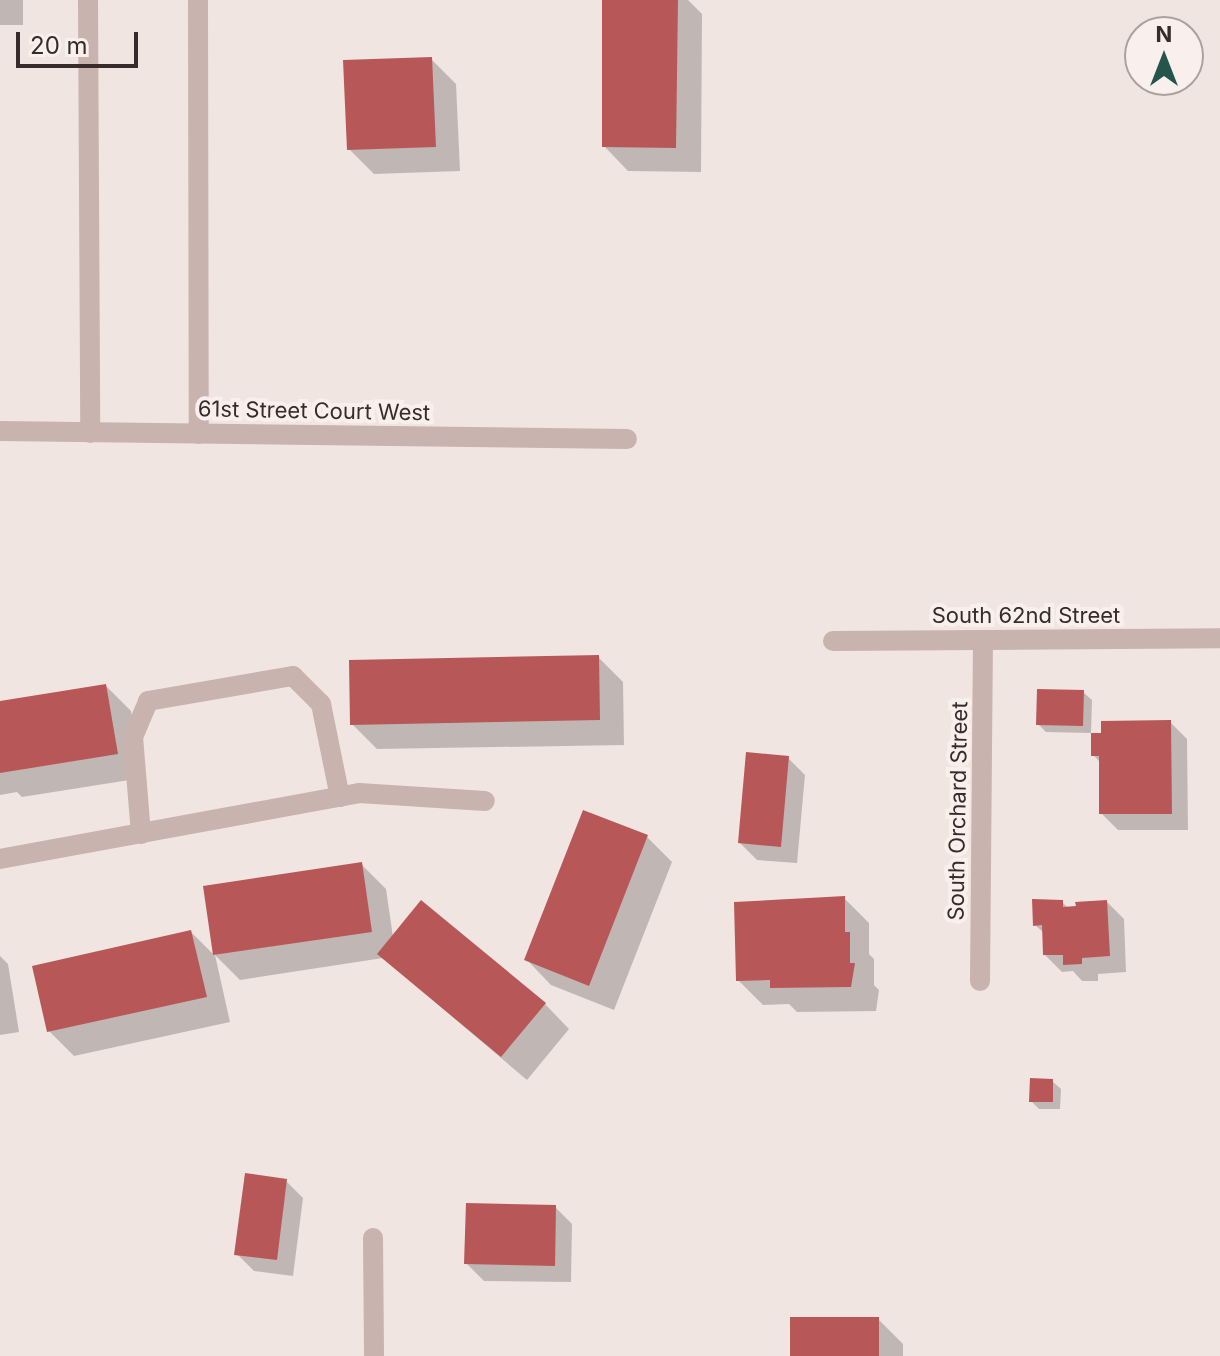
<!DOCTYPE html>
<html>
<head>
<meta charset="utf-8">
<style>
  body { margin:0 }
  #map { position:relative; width:1220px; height:1356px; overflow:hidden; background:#f1e5e1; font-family:Inter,sans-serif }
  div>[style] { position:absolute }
  .shadow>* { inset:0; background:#0003 }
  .building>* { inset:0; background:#b85758 }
  .lane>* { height:20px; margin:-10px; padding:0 10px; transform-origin:10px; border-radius:10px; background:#c8b3ae }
  .street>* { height:20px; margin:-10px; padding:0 10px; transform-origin:10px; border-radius:10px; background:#c8b3ae }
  span { translate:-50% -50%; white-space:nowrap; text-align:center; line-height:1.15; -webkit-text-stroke:8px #f9f0ed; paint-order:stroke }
  .street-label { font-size:22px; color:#372c2b }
  .north { position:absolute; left:1124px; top:16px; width:80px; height:80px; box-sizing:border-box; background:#f9f0ed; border:2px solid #aba29f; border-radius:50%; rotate:0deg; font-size:22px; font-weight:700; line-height:32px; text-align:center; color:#372c2b }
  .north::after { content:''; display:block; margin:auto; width:28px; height:36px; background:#25544c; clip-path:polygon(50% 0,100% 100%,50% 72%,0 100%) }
  .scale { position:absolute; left:16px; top:32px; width:122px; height:36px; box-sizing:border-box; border:4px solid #372c2b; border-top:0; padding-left:10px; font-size:24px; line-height:28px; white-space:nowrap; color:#372c2b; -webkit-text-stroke:6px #f9f0ed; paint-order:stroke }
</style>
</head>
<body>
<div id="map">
  <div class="shadow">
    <div style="clip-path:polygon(0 0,23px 0,23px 25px,0 25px)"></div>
    <div style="clip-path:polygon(604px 0,688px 0,702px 14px,701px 172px,628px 171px,604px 146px)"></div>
    <div style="clip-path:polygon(431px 59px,456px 84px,460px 171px,374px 174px,349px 149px)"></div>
    <div style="clip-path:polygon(598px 657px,623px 682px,624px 745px,377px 749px,352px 724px)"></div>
    <div style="clip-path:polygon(106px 686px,131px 711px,142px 778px,22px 797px,17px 792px,0 795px,0 703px)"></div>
    <div style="clip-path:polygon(1083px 692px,1092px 700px,1091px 733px,1046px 732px,1038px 724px)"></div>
    <div style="clip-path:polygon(1170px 722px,1187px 739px,1188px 830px,1118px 830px,1101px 813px,1101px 763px,1093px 755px)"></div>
    <div style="clip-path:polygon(788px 758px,805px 775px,797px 863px,757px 860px,740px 843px)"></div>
    <div style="clip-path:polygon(647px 837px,672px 862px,614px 1010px,551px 985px,527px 960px)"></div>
    <div style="clip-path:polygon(361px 864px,386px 889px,393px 937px,545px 1004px,569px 1029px,527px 1080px,383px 958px,240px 980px,215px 955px,230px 1022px,74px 1056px,49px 1031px,191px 932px,215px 956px,205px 887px)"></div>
    <div style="clip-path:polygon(844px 898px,869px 923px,869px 954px,874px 959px,874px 985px,879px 990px,876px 1011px,797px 1012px,789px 1004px,763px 1005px,738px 980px,772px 900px)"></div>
    <div style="clip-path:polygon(1062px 902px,1068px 908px,1107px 902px,1124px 919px,1126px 972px,1098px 974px,1098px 981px,1082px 981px,1073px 971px,1062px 972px,1045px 955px,1044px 933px,1035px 925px)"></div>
    <div style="clip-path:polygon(0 956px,8px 964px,19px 1032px,0 1035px)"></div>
    <div style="clip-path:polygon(1052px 1081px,1061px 1089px,1060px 1109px,1039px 1109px,1031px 1101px)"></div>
    <div style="clip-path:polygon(286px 1181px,303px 1198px,293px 1276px,254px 1271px,237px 1254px)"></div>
    <div style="clip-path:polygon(555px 1207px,572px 1224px,571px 1282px,484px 1281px,467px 1264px)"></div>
    <div style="clip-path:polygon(878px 1319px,903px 1344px,903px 1356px,792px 1356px)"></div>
  </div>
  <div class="building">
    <div style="clip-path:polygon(602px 0,678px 0,676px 148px,602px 147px)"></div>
    <div style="clip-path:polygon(432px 57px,436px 147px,347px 150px,343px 60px)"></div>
    <div style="clip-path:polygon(599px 655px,600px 720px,350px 725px,349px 660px)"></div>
    <div style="clip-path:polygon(106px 684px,118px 754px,0 773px,0 701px)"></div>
    <div style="clip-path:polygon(1037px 689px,1084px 690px,1083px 726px,1036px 725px)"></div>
    <div style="clip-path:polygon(1171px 720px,1172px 814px,1099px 814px,1099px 756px,1091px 756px,1091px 733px,1101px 733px,1101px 721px)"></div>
    <div style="clip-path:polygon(746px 752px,789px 756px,781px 847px,738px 843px)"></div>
    <div style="clip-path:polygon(583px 810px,648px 835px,589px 986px,524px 960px)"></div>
    <div style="clip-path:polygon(362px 862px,372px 932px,213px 955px,203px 886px)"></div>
    <div style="clip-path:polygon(845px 896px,845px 932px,850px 932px,850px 963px,855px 963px,851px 987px,770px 988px,770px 980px,736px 981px,734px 902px)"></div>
    <div style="clip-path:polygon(1032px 899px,1063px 900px,1063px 907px,1076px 906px,1075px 902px,1107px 900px,1110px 956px,1082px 958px,1082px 964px,1063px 965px,1063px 955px,1043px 955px,1042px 925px,1033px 926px)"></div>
    <div style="clip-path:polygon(421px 900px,546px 1003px,501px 1057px,377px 954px)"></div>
    <div style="clip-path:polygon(191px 930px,207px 997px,47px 1032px,32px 966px)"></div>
    <div style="clip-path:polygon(1030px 1078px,1053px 1079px,1053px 1102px,1029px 1102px)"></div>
    <div style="clip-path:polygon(245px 1173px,287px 1179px,277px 1260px,234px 1255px)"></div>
    <div style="clip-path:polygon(466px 1203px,556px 1205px,555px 1266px,464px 1264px)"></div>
    <div style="clip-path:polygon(790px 1317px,879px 1317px,879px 1356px,790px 1356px)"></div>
  </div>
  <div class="lane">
    <div style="left:88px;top:0;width:433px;rotate:89.7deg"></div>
    <div style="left:198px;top:0;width:434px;rotate:89.9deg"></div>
    <div style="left:141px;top:834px;width:97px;rotate:-94.7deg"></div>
    <div style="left:133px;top:737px;width:39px;rotate:-67deg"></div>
    <div style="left:148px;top:701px;width:147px;rotate:-9.8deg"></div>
    <div style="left:293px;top:676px;width:40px;rotate:45deg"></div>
    <div style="left:321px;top:704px;width:95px;rotate:78.5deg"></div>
    <div style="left:0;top:859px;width:365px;rotate:-10.4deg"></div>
    <div style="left:359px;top:793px;width:126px;rotate:3.6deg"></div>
  </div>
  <div class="street">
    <div style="left:0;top:431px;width:627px;rotate:0.73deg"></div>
    <div style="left:833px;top:641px;width:387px;rotate:-0.4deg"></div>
    <div style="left:980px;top:981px;width:341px;rotate:-89.5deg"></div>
    <div style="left:373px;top:1238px;width:118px;rotate:89.5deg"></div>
  </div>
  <div class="street-label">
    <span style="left:314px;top:411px;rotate:1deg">61st Street Court West</span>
    <span style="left:1026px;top:616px">South 62nd Street</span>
    <span style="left:958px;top:811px;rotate:-89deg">South Orchard Street</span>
  </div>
  <div class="north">N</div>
  <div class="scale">20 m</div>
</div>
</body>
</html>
